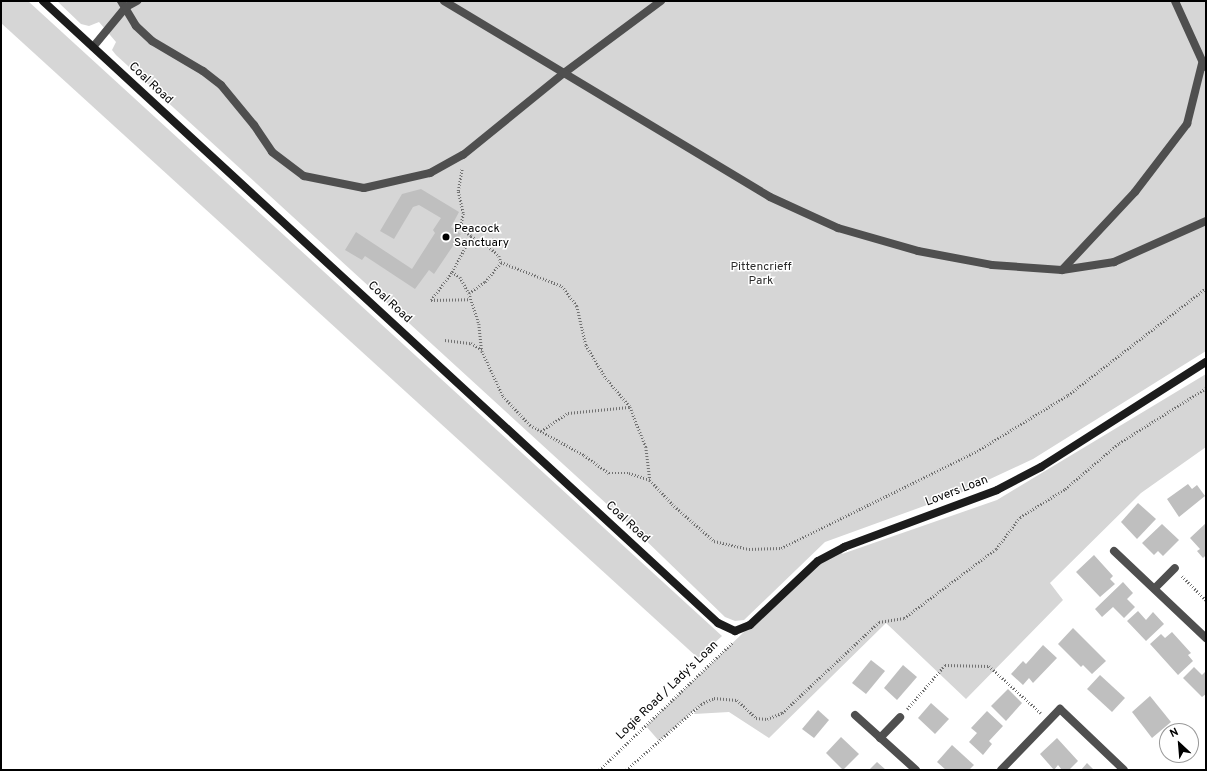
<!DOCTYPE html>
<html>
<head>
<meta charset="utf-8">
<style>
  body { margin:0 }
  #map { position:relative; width:1207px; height:771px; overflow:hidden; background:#fff; font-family:Overpass,sans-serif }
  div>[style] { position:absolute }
  .green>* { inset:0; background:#d6d6d6 }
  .building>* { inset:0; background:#bfbfbf }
  .path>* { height:2.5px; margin-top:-1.25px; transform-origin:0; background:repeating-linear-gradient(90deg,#717171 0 1px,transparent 0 3px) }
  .street>* { height:8px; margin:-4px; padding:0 4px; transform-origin:4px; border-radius:4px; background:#4f4f4f }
  .secondary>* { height:8px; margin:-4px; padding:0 4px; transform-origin:4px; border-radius:4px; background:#1c1c1c }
  .dots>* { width:11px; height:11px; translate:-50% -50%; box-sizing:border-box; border:2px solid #fff; border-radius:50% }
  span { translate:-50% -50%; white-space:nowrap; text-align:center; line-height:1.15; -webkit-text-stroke:3px #fff; paint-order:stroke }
  .street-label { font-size:12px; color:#000 }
  .poi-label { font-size:12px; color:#000 }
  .left { translate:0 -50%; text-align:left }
  .park-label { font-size:12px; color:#2d2d2d }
  .frame { position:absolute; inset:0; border:2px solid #000; pointer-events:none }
  .north { position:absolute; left:1159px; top:723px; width:40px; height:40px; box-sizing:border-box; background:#fff; border:1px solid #999; border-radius:50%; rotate:334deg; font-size:11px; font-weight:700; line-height:16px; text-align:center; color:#000 }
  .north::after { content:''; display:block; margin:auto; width:14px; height:18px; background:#000; clip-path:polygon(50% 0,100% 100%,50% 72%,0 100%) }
</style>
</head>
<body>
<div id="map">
  <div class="green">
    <div style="clip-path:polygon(1px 1px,28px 1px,722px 636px,698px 658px,1px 23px)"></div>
    <div style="clip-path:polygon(57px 1px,1206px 1px,1206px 351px,1033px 459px,960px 493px,825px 542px,744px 620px,735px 621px,725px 617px,633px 528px,116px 55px,112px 50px,116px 42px,99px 22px,89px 26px,81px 24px)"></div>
    <div style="clip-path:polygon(1206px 374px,1206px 447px,1141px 493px,1050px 583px,1063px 600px,966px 699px,886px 623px,769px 738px,729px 712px,694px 714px,699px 706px,659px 741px,646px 726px,818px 561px,844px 547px,842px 554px,997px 500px)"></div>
  </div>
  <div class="building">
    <div style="clip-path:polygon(421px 189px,459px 212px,451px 227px,461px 234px,434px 274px,429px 270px,415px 289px,365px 256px,362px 260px,345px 250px,356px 232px,412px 269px,435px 233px,433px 230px,441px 218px,419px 205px,413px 207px,394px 239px,380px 231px,402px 194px)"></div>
    <div style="clip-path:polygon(1188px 484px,1192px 489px,1197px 485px,1205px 496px,1179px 517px,1167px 499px)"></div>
    <div style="clip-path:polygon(1138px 503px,1156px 519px,1137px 539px,1121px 522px)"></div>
    <div style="clip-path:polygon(1206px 523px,1206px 555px,1203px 558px,1197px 551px,1200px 549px,1190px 538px)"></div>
    <div style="clip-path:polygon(1162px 524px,1179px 540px,1163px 556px,1158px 551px,1154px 555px,1142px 543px)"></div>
    <div style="clip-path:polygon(1094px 555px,1113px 576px,1110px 579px,1115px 584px,1100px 597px,1076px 572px)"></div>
    <div style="clip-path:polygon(1123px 582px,1133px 593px,1127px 599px,1135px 607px,1124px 618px,1113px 607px,1102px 617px,1095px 609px)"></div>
    <div style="clip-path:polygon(1138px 611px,1146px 620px,1153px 612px,1164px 624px,1146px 641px,1127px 621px)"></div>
    <div style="clip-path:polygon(1073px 628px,1106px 661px,1092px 674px,1083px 665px,1081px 667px,1058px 644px)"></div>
    <div style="clip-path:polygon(1172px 632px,1191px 653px,1188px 655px,1193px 661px,1178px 675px,1150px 644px,1161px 634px,1165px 638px)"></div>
    <div style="clip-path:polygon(1043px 645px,1057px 658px,1033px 683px,1029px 678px,1023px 685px,1011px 674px,1023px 661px,1026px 664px)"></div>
    <div style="clip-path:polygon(871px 660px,885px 671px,866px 694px,852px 683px)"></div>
    <div style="clip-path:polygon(903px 665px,917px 677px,897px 700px,884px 688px)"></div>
    <div style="clip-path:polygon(1194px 667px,1202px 675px,1206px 671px,1206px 694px,1202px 697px,1183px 678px)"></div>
    <div style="clip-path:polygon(1100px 675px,1125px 698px,1112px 712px,1087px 689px)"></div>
    <div style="clip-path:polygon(1008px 689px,1022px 703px,1006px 721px,991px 706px)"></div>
    <div style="clip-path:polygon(1150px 696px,1171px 722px,1152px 738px,1132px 712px)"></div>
    <div style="clip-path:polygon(931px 703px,949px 719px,935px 734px,918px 718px)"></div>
    <div style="clip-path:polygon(818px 710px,829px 720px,814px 738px,802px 729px)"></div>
    <div style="clip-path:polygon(987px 711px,1003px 726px,989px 741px,992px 744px,983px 755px,969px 742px,977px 733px,971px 728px)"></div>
    <div style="clip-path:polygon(841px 737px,859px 754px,843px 770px,826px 753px)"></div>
    <div style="clip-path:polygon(1057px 738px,1078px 761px,1069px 770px,1062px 770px,1058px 765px,1054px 770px,1040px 754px)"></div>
    <div style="clip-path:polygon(952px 745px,974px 765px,969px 770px,946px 770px,937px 762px)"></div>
    <div style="clip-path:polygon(877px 762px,886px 770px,869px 770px)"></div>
    <div style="clip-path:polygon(1087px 763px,1094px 770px,1081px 770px)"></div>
  </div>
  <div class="path">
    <div style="left:471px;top:236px;width:20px;rotate:30deg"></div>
    <div style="left:488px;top:246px;width:15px;rotate:42deg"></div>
    <div style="left:499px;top:256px;width:6px;rotate:72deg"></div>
    <div style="left:501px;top:262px;width:66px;rotate:21.5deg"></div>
    <div style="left:562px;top:286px;width:25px;rotate:53deg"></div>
    <div style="left:577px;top:306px;width:40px;rotate:77deg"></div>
    <div style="left:586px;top:345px;width:39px;rotate:59deg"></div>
    <div style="left:606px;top:378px;width:38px;rotate:50deg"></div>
    <div style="left:630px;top:407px;width:43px;rotate:68.2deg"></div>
    <div style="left:646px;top:447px;width:33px;rotate:83deg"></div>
    <div style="left:650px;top:480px;width:33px;rotate:47deg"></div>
    <div style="left:672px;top:504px;width:56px;rotate:41.4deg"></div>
    <div style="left:714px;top:541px;width:36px;rotate:13deg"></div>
    <div style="left:749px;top:549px;width:32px;rotate:-2deg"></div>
    <div style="left:781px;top:548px;width:219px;rotate:-26.3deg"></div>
    <div style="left:977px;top:451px;width:107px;rotate:-31.6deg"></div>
    <div style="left:1068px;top:395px;width:175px;rotate:-37.8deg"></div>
    <div style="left:452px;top:272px;width:9px;rotate:32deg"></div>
    <div style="left:460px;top:277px;width:18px;rotate:61deg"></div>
    <div style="left:469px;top:293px;width:33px;rotate:72deg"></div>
    <div style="left:479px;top:324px;width:27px;rotate:84deg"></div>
    <div style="left:482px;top:351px;width:50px;rotate:65deg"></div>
    <div style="left:503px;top:396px;width:40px;rotate:47deg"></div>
    <div style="left:530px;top:425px;width:62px;rotate:29.1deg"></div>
    <div style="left:584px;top:455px;width:31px;rotate:36deg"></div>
    <div style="left:609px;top:473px;width:20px"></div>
    <div style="left:629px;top:473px;width:22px;rotate:18deg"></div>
    <div style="left:469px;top:293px;width:19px;rotate:-35deg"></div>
    <div style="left:485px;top:282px;width:26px;rotate:-51deg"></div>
    <div style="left:431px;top:300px;width:35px;rotate:-53deg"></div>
    <div style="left:452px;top:272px;width:41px;rotate:-62.2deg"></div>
    <div style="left:471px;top:236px;width:13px;rotate:-148deg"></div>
    <div style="left:460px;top:229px;width:16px;rotate:-79deg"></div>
    <div style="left:463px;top:213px;width:23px;rotate:-103deg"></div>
    <div style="left:458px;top:191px;width:23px;rotate:-80deg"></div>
    <div style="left:431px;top:300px;width:39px;rotate:-1deg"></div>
    <div style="left:445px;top:340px;width:26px;rotate:7deg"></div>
    <div style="left:471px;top:343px;width:13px;rotate:32deg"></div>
    <div style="left:541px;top:431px;width:32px;rotate:-34deg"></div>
    <div style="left:568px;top:413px;width:61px;rotate:-5.6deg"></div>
    <div style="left:1182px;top:576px;width:34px;rotate:45deg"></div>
    <div style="left:907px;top:709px;width:58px;rotate:-49.2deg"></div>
    <div style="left:945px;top:665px;width:44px;rotate:1.3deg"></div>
    <div style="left:989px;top:666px;width:70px;rotate:42.1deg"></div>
    <div style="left:599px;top:770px;width:185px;rotate:-43.7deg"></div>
    <div style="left:626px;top:770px;width:100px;rotate:-41.3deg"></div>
    <div style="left:701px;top:704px;width:14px;rotate:-25deg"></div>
    <div style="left:714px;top:698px;width:23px;rotate:5deg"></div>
    <div style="left:737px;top:700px;width:26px;rotate:43deg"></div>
    <div style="left:756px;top:718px;width:11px;rotate:5deg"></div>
    <div style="left:767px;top:719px;width:16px;rotate:-22deg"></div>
    <div style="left:782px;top:713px;width:133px;rotate:-43.2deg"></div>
    <div style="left:879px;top:622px;width:25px;rotate:-9deg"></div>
    <div style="left:904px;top:618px;width:115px;rotate:-36.9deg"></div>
    <div style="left:996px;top:549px;width:40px;rotate:-53deg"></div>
    <div style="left:1020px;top:517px;width:53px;rotate:-31.9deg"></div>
    <div style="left:1065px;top:489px;width:71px;rotate:-40.4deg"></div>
    <div style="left:1119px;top:443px;width:103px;rotate:-32.3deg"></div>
  </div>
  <div class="street">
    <div style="left:121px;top:1px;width:29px;rotate:59deg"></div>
    <div style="left:136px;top:26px;width:22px;rotate:43deg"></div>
    <div style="left:152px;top:41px;width:59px;rotate:30.5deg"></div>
    <div style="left:203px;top:71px;width:23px;rotate:38deg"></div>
    <div style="left:221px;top:85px;width:52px;rotate:50.5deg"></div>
    <div style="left:254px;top:125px;width:32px;rotate:56deg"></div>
    <div style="left:272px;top:152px;width:40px;rotate:37deg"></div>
    <div style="left:304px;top:176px;width:61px;rotate:11.3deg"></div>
    <div style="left:364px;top:188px;width:68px;rotate:-12.8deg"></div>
    <div style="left:430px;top:173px;width:38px;rotate:-29deg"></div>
    <div style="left:463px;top:155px;width:130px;rotate:-39.1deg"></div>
    <div style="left:564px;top:73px;width:121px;rotate:-36.6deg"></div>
    <div style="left:444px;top:1px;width:380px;rotate:31deg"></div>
    <div style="left:770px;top:197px;width:75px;rotate:24.5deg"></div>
    <div style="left:838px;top:228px;width:83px;rotate:16deg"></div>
    <div style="left:918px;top:251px;width:75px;rotate:10.7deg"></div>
    <div style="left:992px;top:265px;width:70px;rotate:4.1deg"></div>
    <div style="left:1062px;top:270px;width:53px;rotate:-8.7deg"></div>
    <div style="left:1114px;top:262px;width:101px;rotate:-24deg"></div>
    <div style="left:1175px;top:1px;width:72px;rotate:65.6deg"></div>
    <div style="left:93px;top:47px;width:52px;rotate:-50.5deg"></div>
    <div style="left:126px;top:7px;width:13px;rotate:-29deg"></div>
    <div style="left:1062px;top:270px;width:107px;rotate:-46.9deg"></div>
    <div style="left:1135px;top:192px;width:86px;rotate:-52.6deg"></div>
    <div style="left:1187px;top:124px;width:62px;rotate:-76deg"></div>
    <div style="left:1114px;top:551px;width:127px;rotate:43.4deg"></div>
    <div style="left:1155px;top:588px;width:28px;rotate:-45deg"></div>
    <div style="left:855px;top:715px;width:82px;rotate:42deg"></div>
    <div style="left:880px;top:738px;width:29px;rotate:-46deg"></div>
    <div style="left:1001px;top:770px;width:85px;rotate:-46deg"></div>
    <div style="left:1060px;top:709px;width:88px;rotate:43.6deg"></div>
  </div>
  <div class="secondary">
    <div style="left:43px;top:1px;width:918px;rotate:42.66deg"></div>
    <div style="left:718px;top:623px;width:19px;rotate:25deg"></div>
    <div style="left:735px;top:631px;width:16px;rotate:-22deg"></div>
    <div style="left:750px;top:625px;width:93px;rotate:-43.3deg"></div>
    <div style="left:818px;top:561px;width:30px;rotate:-28deg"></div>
    <div style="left:844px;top:547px;width:163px;rotate:-20.4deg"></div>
    <div style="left:997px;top:490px;width:50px;rotate:-27.6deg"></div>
    <div style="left:1041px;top:467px;width:196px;rotate:-32.5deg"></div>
  </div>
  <div class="dots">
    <div style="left:446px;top:237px;background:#000"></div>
  </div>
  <div class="street-label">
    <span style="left:150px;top:84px;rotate:43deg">Coal Road</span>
    <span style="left:389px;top:303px;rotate:43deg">Coal Road</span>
    <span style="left:957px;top:492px;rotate:-21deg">Lovers Loan</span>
    <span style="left:627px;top:523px;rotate:43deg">Coal Road</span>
    <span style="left:668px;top:691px;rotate:-44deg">Logie Road / Lady's Loan</span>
  </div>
  <div class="poi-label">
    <span class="left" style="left:454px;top:237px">Peacock<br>Sanctuary</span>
  </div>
  <div class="park-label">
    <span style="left:761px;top:275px">Pittencrieff<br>Park</span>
  </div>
  <div class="frame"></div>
  <div class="north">N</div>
</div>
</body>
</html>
